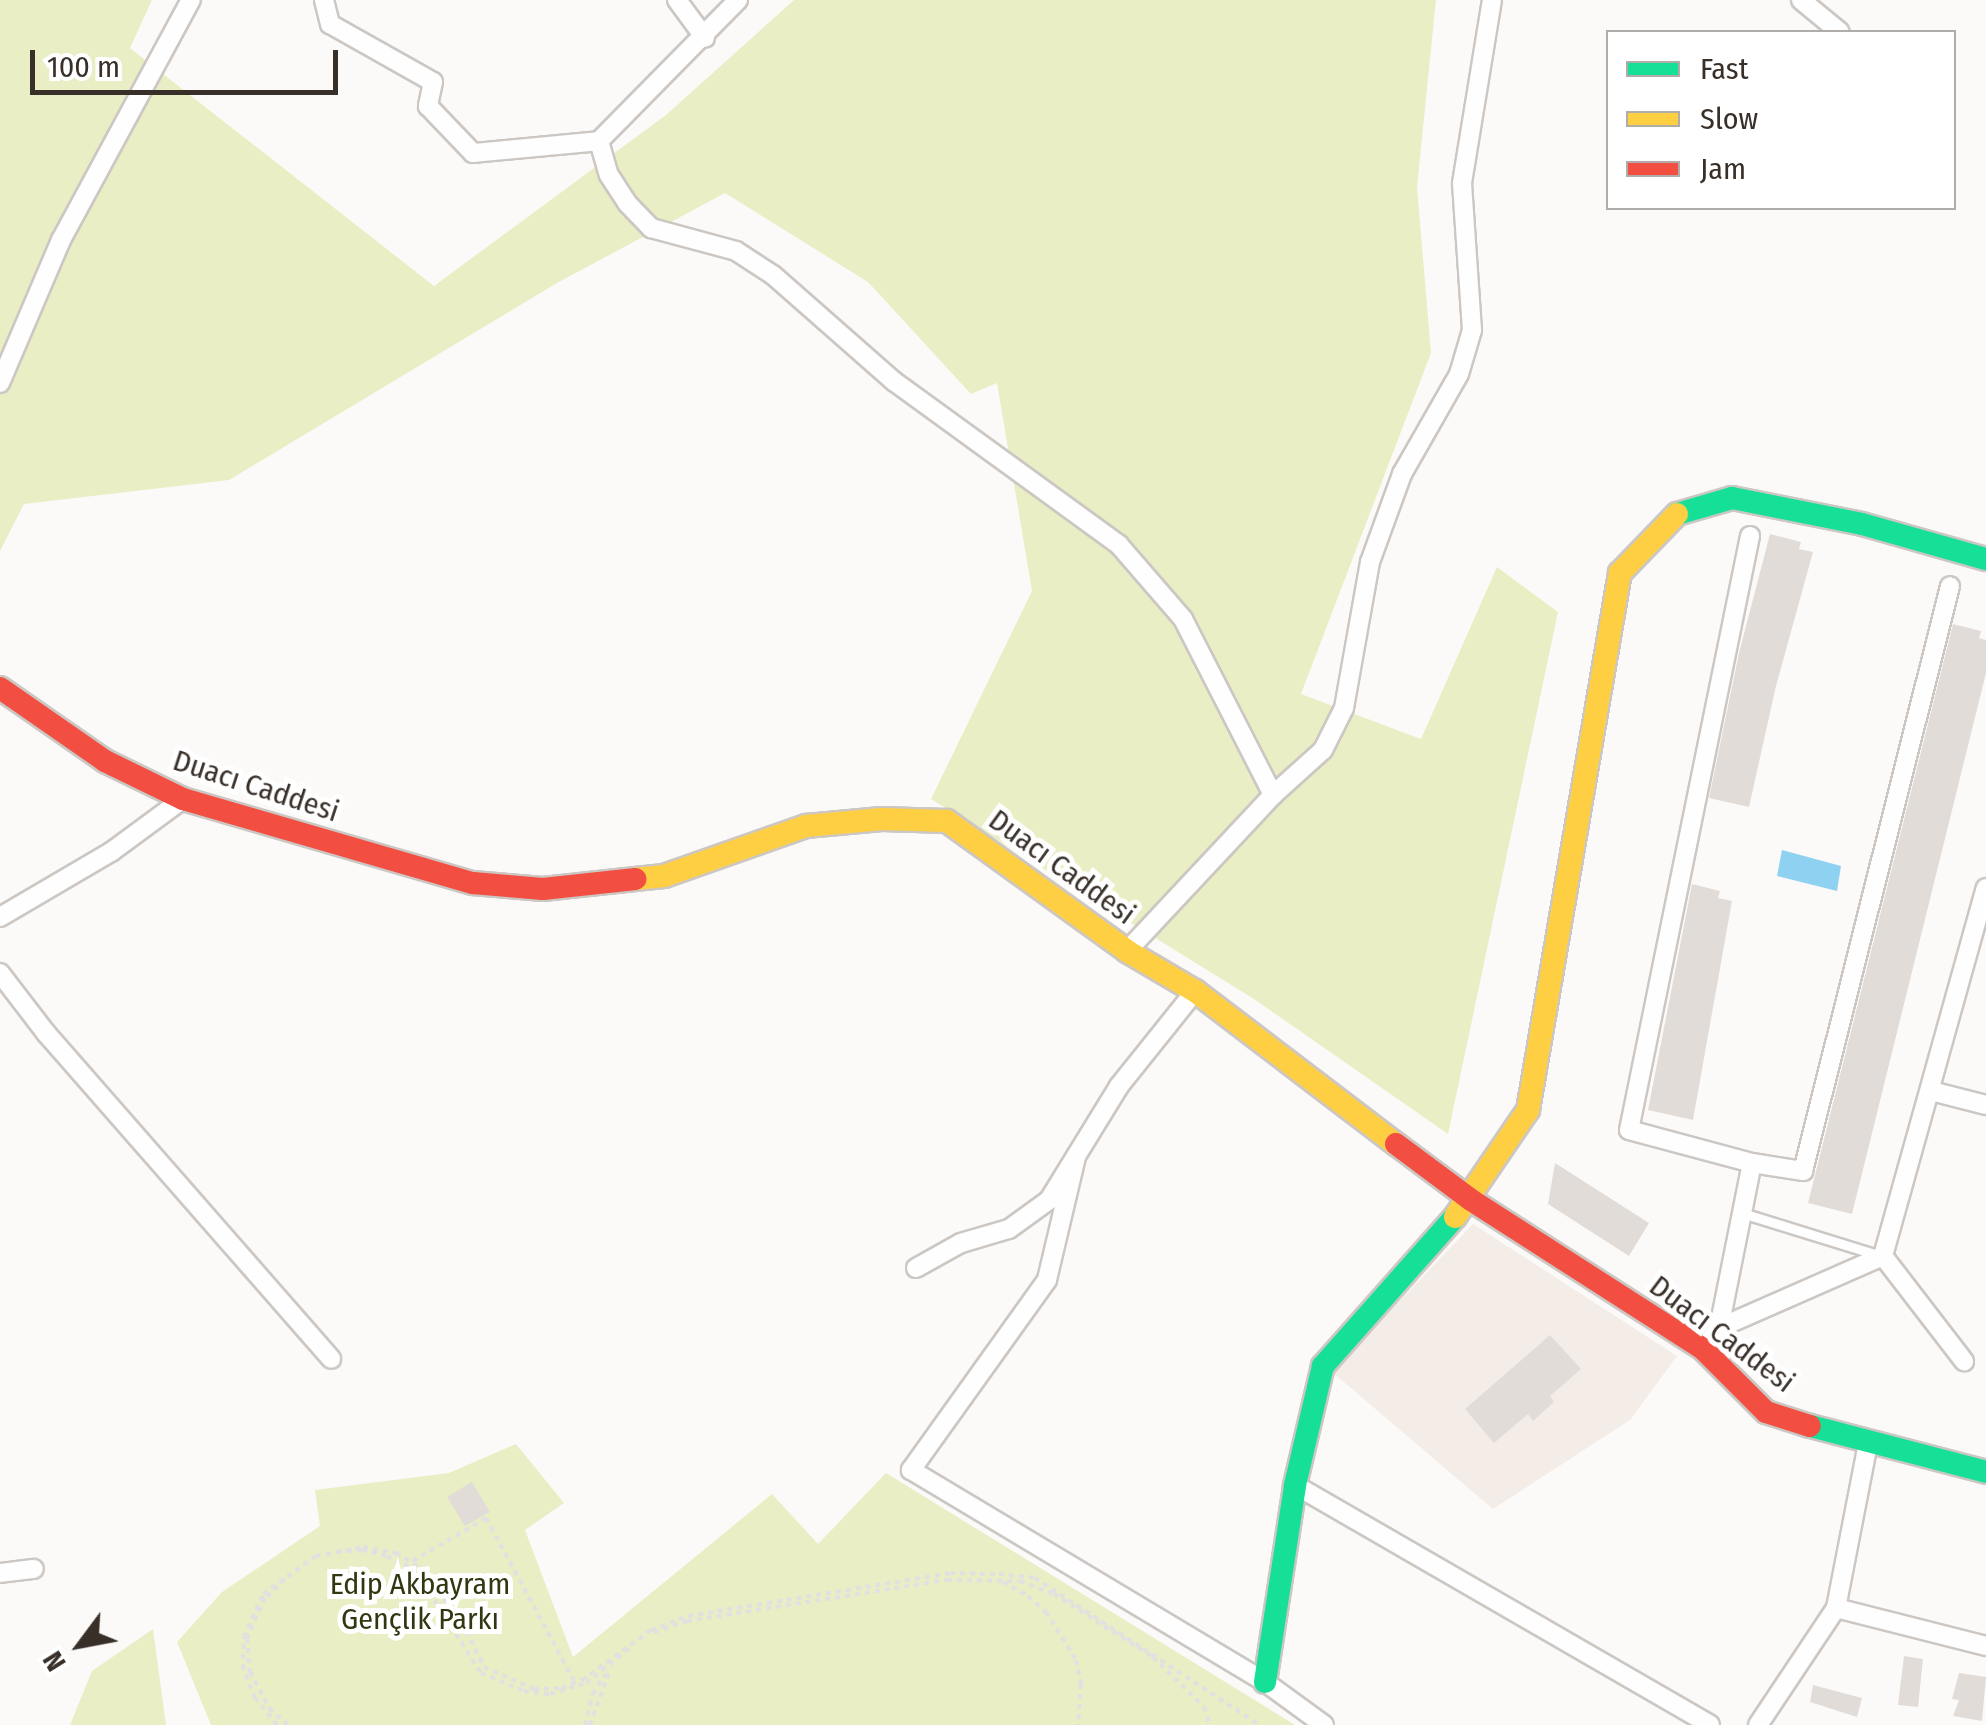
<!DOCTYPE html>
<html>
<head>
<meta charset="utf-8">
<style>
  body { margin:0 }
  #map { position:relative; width:1986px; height:1725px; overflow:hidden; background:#fcfaf8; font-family:"Fira Sans Condensed",sans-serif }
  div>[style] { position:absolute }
  .built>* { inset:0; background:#f3ece7 }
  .green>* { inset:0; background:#eaeec4 }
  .water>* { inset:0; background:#8fd1f0 }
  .building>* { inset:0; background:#e2dcd8 }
  .path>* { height:4px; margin-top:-2px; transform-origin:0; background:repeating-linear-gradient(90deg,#e2e0e0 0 5px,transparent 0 10px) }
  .roads { filter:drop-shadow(2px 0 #ccc7c3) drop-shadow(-2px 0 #ccc7c3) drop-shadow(0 2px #ccc7c3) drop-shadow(0 -2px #ccc7c3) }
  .lane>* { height:9px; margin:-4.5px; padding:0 4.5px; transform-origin:4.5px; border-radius:4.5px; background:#fffefe }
  .street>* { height:18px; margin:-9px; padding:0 9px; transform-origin:9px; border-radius:9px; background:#fffefe }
  .fast>* { height:22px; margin:-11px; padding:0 11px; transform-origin:11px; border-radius:11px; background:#16e098 }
  .slow>* { height:22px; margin:-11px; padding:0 11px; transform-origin:11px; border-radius:11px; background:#ffcf43 }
  .jam>* { height:22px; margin:-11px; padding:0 11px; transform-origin:11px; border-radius:11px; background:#f24e42 }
  span { translate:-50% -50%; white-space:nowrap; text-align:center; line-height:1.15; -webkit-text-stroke:10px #fff; paint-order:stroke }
  .street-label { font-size:30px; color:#382f29 }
  .park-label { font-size:30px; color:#323611 }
  .legend { position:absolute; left:1606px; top:30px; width:350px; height:180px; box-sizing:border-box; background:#fff; border:2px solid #afaca9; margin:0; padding:12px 18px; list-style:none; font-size:30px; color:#382f29 }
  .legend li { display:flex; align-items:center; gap:20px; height:50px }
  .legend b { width:50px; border:2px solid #afaca9 }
  .north { position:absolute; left:30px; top:1595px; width:100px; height:100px; -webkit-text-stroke:8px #fff; paint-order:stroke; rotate:238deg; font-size:28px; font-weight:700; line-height:40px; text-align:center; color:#382f29 }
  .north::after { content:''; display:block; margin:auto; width:35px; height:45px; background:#382f29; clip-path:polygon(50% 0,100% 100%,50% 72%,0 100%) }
  .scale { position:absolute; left:30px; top:50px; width:308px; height:45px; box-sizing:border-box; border:5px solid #382f29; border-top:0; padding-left:12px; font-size:30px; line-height:35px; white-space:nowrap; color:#382f29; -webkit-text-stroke:8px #fff; paint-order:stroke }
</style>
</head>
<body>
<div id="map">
  <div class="built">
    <div style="clip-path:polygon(1473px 1224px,1677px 1356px,1630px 1420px,1493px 1509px,1332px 1372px)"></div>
  </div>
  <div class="green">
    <div style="clip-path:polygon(0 0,152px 0,130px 48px,434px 286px,666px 115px,794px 0,1436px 0,1417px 187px,1431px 353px,1301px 694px,1421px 739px,1497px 567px,1558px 612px,1448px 1134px,1254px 999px,931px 799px,1032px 591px,997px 383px,971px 394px,868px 282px,725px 193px,557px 283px,229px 480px,24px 504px,0 551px)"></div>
    <div style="clip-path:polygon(516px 1444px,564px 1503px,525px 1530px,573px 1657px,772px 1494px,818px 1544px,886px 1473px,1295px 1725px,211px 1725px,177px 1642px,222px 1592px,320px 1526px,315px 1490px,449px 1473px)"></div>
    <div style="clip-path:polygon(153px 1629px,166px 1725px,70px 1725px,92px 1671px)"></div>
  </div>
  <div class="water">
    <div style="clip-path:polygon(1782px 850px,1841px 866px,1837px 891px,1777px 876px)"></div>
  </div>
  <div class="building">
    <div style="clip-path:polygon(1770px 534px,1801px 542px,1799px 549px,1813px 552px,1776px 686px,1749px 807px,1709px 798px,1739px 653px)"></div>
    <div style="clip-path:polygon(1953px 624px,1981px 631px,1979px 638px,1986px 640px,1986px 673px,1852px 1214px,1808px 1203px)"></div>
    <div style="clip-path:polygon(1692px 884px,1720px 891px,1718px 898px,1732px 901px,1693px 1120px,1648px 1110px)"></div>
    <div style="clip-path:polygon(1555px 1163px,1649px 1223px,1629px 1256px,1548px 1204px)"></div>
    <div style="clip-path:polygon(1550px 1335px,1581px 1369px,1550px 1396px,1554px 1402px,1533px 1421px,1528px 1414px,1494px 1443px,1465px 1409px)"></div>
    <div style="clip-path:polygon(472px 1482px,490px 1512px,465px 1526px,447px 1497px)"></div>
    <div style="clip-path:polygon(1904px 1656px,1923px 1659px,1918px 1707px,1898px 1705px)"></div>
    <div style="clip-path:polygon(1959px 1673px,1986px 1677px,1982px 1721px,1953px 1716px,1959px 1700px,1952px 1699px)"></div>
    <div style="clip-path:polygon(1813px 1685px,1862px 1698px,1857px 1717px,1810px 1702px)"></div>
  </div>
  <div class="path">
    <div style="left:337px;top:1552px;width:25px;rotate:-5deg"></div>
    <div style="left:362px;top:1550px;width:26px;rotate:13deg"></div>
    <div style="left:387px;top:1556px;width:36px;rotate:32deg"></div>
    <div style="left:418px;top:1575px;width:117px;rotate:57.3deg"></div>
    <div style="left:481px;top:1673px;width:47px;rotate:22.7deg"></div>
    <div style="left:524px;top:1691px;width:26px;rotate:7deg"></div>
    <div style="left:550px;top:1694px;width:38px;rotate:-17deg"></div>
    <div style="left:586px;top:1683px;width:56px;rotate:-38.5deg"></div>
    <div style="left:404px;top:1566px;width:95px;rotate:-30.3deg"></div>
    <div style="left:486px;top:1518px;width:185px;rotate:61.6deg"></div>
    <div style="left:285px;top:1579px;width:28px;rotate:136deg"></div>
    <div style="left:265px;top:1598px;width:44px;rotate:114.2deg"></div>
    <div style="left:247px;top:1638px;width:34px;rotate:85deg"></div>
    <div style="left:250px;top:1672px;width:41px;rotate:62.2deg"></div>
    <div style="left:269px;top:1708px;width:25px;rotate:42deg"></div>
    <div style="left:1003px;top:1582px;width:29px;rotate:29deg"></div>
    <div style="left:1028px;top:1596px;width:24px;rotate:42deg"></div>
    <div style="left:1046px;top:1612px;width:57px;rotate:58deg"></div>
    <div style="left:1076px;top:1660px;width:25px;rotate:78deg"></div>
    <div style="left:1081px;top:1684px;width:41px;rotate:94.2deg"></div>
    <div style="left:654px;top:1632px;width:35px;rotate:-18deg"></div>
    <div style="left:687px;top:1621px;width:263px;rotate:-9deg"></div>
    <div style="left:947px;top:1580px;width:73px;rotate:0.8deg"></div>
    <div style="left:1020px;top:1581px;width:36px;rotate:21deg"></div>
    <div style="left:1054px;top:1594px;width:117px;rotate:32.5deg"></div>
    <div style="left:1153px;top:1657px;width:71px;rotate:44.4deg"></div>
    <div style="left:1204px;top:1707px;width:19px;rotate:72deg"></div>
    <div style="left:277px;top:1725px;width:35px;rotate:-129deg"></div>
    <div style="left:255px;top:1698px;width:31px;rotate:-112deg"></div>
    <div style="left:243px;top:1669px;width:32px;rotate:-88deg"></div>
    <div style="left:244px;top:1637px;width:47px;rotate:-66.2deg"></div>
    <div style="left:263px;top:1594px;width:65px;rotate:-35.6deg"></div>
    <div style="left:316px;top:1556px;width:48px;rotate:-10.8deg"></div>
    <div style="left:363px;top:1547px;width:34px;rotate:10deg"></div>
    <div style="left:396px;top:1553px;width:27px;rotate:31deg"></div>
    <div style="left:419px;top:1567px;width:70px;rotate:52deg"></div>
    <div style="left:462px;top:1622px;width:50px;rotate:63.9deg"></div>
    <div style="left:484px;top:1667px;width:55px;rotate:23.7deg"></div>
    <div style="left:534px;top:1689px;width:28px;rotate:-2deg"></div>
    <div style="left:562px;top:1688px;width:22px;rotate:-22deg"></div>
    <div style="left:582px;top:1680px;width:85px;rotate:-35.9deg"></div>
    <div style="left:651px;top:1630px;width:40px;rotate:-21deg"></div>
    <div style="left:688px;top:1616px;width:266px;rotate:-9.3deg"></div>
    <div style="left:950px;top:1573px;width:49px;rotate:1.2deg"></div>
    <div style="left:999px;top:1574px;width:36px;rotate:6deg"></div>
    <div style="left:1035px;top:1578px;width:269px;rotate:33.2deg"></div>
    <div style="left:585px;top:1725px;width:32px;rotate:-76deg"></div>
    <div style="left:593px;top:1694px;width:23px;rotate:-59deg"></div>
    <div style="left:590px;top:1725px;width:59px;rotate:-70.3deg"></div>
  </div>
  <div class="roads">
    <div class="lane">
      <div style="left:1742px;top:1213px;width:142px;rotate:17.2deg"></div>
    </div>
    <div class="street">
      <div style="left:324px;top:0;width:25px;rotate:76deg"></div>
      <div style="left:330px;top:24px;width:118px;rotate:29.4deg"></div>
      <div style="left:433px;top:82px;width:25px;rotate:102deg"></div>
      <div style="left:428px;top:106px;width:65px;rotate:46.2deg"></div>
      <div style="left:473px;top:153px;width:127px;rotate:-5.4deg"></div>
      <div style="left:677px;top:0;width:47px;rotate:53.6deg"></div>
      <div style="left:738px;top:0;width:198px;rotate:134.6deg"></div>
      <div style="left:599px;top:141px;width:35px;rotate:74deg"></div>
      <div style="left:609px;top:175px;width:33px;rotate:57deg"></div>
      <div style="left:627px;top:203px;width:35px;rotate:46deg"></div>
      <div style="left:651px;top:228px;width:88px;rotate:15.1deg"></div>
      <div style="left:736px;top:251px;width:44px;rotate:33deg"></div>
      <div style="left:773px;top:275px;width:162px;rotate:41.3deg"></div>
      <div style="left:895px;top:382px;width:277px;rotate:36deg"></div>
      <div style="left:1119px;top:545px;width:98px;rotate:49.1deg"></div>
      <div style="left:1183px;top:619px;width:198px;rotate:62.9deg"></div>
      <div style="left:1801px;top:0;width:50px;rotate:39.4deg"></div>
      <div style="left:0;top:383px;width:155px;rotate:-66.9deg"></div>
      <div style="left:61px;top:240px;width:273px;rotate:-61.6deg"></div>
      <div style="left:1750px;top:536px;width:606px;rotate:101.51deg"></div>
      <div style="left:1629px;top:1130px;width:127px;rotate:15deg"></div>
      <div style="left:1752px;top:1163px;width:52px;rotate:8.9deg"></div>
      <div style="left:1803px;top:1171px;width:603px;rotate:-75.89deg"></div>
      <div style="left:0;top:917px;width:129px;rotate:-30.4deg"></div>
      <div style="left:111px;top:852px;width:89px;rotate:-36.4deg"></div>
      <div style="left:1127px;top:951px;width:214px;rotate:-46.9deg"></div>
      <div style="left:1273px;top:795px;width:67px;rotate:-42deg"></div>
      <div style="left:1323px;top:750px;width:47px;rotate:-63.4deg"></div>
      <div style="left:1344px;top:708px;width:148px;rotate:-79.9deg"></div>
      <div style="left:1370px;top:562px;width:94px;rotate:-70deg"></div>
      <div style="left:1402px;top:474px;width:115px;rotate:-60.3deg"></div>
      <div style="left:1459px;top:374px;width:46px;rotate:-73.5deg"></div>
      <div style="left:1472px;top:330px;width:147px;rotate:-93.9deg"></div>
      <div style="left:1462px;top:183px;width:185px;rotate:-80.7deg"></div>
      <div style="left:0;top:973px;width:76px;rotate:52.5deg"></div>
      <div style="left:46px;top:1033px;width:433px;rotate:48.8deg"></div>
      <div style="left:1931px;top:1091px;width:57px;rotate:14.3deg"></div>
      <div style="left:1076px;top:1157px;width:126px;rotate:103.3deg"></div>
      <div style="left:1047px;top:1280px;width:234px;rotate:125.6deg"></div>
      <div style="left:911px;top:1470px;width:413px;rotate:30.9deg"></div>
      <div style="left:1265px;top:1682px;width:73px;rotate:36.1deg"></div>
      <div style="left:1883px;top:1256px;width:133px;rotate:52.4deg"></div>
      <div style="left:916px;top:1268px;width:51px;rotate:-29.1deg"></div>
      <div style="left:961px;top:1243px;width:50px;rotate:-16.3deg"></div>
      <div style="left:1009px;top:1229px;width:49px;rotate:-35.9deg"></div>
      <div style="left:1049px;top:1200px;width:134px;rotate:-58.4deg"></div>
      <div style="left:1119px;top:1086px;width:122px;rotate:-51.3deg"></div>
      <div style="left:1719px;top:1328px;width:168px;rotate:-78.7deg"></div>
      <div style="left:1703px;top:1349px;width:26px;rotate:-53deg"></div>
      <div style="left:1719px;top:1328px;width:179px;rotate:-23.7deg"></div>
      <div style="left:1883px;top:1256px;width:382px;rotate:-74.4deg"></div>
      <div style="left:1295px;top:1485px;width:479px;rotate:30deg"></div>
      <div style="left:0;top:1573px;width:34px;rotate:-7deg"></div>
      <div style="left:1836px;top:1608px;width:155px;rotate:14.2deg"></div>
      <div style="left:1758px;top:1725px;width:141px;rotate:-56.3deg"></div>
      <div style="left:1836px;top:1608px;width:167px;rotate:-79deg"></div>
    </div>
    <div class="fast">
      <div style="left:1677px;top:514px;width:57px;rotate:-16.2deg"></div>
      <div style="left:1732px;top:498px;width:133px;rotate:11.3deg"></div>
      <div style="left:1862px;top:524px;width:129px;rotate:15.8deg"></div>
      <div style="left:1810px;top:1426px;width:182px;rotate:14.6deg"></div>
      <div style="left:1265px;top:1682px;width:199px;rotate:-81.3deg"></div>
      <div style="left:1295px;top:1485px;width:122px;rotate:-76.8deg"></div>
      <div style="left:1323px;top:1366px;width:199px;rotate:-48.5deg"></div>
    </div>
    <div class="slow">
      <div style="left:635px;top:879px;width:29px;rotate:-6deg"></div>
      <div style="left:664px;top:876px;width:151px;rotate:-19.4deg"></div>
      <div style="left:806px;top:826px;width:76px;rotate:-5.3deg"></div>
      <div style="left:882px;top:819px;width:65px;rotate:1.8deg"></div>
      <div style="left:947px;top:821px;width:222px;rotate:35.8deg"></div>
      <div style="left:1127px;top:951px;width:79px;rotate:30.5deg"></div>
      <div style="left:1195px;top:991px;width:253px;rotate:37.3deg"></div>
      <div style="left:1455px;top:1217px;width:130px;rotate:-55.7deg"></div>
      <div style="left:1528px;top:1110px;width:545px;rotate:-80.28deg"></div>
      <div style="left:1620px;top:573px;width:82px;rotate:-46deg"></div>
    </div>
    <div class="jam">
      <div style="left:0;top:688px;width:128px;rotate:34.8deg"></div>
      <div style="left:105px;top:761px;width:87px;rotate:26deg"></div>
      <div style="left:183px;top:799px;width:302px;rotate:16.2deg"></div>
      <div style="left:473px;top:883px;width:70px;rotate:4.9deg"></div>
      <div style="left:543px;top:889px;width:93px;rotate:-6.2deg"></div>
      <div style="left:1396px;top:1144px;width:94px;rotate:36.7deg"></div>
      <div style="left:1471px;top:1200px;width:276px;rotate:32.7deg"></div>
      <div style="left:1703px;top:1349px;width:89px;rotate:45deg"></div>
      <div style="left:1766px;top:1412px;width:46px;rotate:17.7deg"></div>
    </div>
  </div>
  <div class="street-label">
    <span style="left:256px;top:786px;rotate:18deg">Duacı Caddesi</span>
    <span style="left:1062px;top:867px;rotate:36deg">Duacı Caddesi</span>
    <span style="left:1722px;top:1334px;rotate:37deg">Duacı Caddesi</span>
  </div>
  <div class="park-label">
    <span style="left:420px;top:1601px">Edip Akbayram<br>Gençlik Parkı</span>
  </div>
  <ul class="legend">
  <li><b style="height:12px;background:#16e098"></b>Fast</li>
  <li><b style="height:12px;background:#ffcf43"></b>Slow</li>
  <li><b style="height:12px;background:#f24e42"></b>Jam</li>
  </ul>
  <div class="north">N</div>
  <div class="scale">100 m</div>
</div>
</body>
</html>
